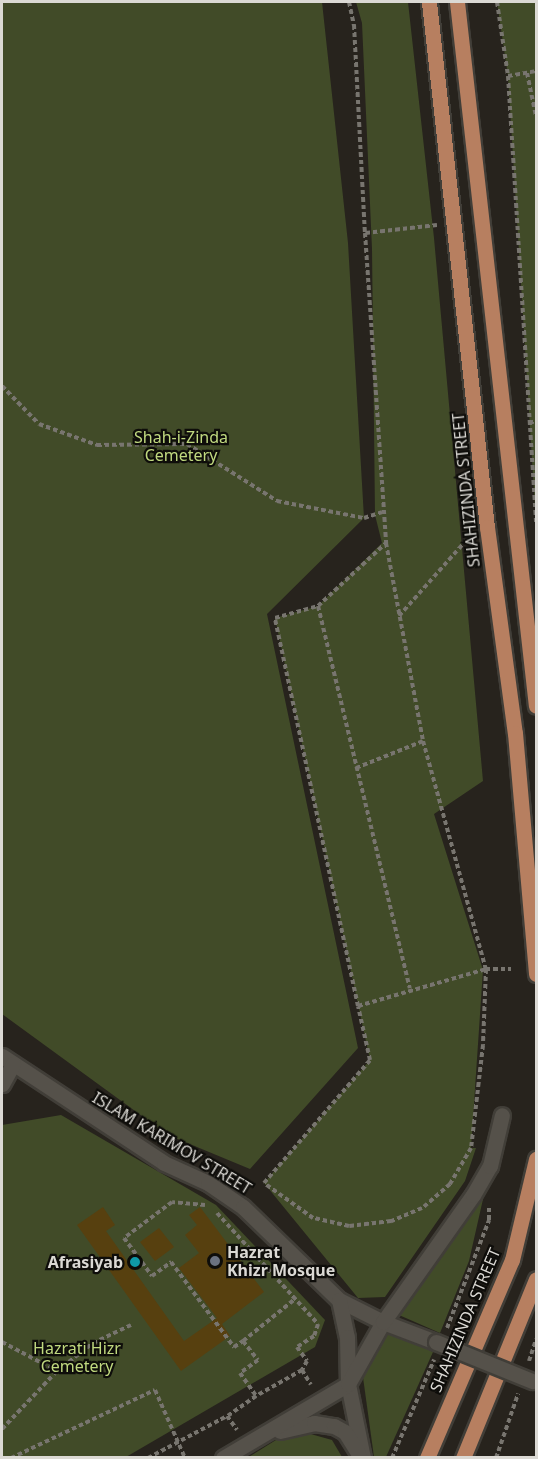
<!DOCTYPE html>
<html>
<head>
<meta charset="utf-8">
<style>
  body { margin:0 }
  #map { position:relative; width:538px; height:1459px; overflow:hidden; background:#27231d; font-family:"Noto Sans",sans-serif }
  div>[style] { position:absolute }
  .green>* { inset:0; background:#414b28 }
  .building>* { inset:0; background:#57400f }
  .path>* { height:4px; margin-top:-2px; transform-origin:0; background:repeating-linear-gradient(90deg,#78756f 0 4.5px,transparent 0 7.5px) }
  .roads { filter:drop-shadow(2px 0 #413e38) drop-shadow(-2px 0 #413e38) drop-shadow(0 2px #413e38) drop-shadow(0 -2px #413e38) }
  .street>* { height:15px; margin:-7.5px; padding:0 7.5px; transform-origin:7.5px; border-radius:7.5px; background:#55514a }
  .primary>* { height:15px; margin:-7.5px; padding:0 7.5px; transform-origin:7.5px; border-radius:7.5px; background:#b77f60 }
  .bridges { filter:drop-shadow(2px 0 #413e38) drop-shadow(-2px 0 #413e38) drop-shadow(0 2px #413e38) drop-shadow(0 -2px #413e38) }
  .street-bridge>* { height:15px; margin:-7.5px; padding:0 7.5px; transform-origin:7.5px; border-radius:7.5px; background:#55514a }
  .dots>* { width:16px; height:16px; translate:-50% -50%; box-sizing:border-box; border:3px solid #0e0d0a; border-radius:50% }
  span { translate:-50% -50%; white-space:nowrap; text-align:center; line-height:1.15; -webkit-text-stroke:4.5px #0e0d0a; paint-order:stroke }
  .park-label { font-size:16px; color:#c0d97f }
  .street-label { font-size:16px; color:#dbd9d4 }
  .poi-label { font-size:16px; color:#dbd9d4; font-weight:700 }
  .left { translate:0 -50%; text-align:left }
  .right { translate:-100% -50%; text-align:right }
  .frame { position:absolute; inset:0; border:3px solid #dbd9d4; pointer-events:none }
</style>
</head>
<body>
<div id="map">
  <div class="green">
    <div style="clip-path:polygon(322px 2px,348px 243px,364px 518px,267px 614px,358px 1048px,250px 1169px,168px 1135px,2px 1014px,2px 3px)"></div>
    <div style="clip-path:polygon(356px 2px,408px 2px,434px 238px,483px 781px,434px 814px,483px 970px,471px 1148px,476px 1148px,465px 1181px,385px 1297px,358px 1298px,264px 1183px,370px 1060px,275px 618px,318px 606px,382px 543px,375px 515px,372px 249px,362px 23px)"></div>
    <div style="clip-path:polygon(497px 2px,536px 2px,536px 523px,508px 76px)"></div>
    <div style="clip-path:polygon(61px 1115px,216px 1205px,325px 1320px,315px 1347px,126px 1457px,2px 1458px,2px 1125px)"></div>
    <div style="clip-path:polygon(486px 1186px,469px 1261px,440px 1333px,399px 1315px,444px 1254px)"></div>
    <div style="clip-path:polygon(386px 1329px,433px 1352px,386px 1457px,374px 1457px,362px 1370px)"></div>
    <div style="clip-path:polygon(307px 1433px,332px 1440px,342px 1457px,247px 1458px,276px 1440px)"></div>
  </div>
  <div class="building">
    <div style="clip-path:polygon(103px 1207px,115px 1225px,106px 1231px,184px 1341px,217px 1318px,179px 1268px,199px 1253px,185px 1235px,197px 1225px,189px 1215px,200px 1207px,264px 1292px,222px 1324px,230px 1336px,181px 1371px,77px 1225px)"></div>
    <div style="clip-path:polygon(159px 1228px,174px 1247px,155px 1261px,140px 1242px)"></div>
  </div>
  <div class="path">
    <div style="left:349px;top:2px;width:24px;rotate:78deg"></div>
    <div style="left:354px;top:25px;width:208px;rotate:87deg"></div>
    <div style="left:497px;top:2px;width:75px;rotate:81.5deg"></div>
    <div style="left:508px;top:76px;width:448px;rotate:86.4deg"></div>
    <div style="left:527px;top:73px;width:44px;rotate:78.2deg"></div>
    <div style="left:508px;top:76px;width:28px;rotate:-10deg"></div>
    <div style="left:437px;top:225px;width:72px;rotate:173.7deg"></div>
    <div style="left:365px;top:233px;width:311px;rotate:86.1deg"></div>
    <div style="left:386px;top:543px;width:201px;rotate:79.4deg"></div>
    <div style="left:423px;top:741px;width:237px;rotate:74.6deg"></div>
    <div style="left:486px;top:969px;width:76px;rotate:92.3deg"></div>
    <div style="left:483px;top:1045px;width:104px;rotate:96.6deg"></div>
    <div style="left:471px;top:1148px;width:42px;rotate:120.3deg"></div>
    <div style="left:450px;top:1184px;width:37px;rotate:139deg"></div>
    <div style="left:422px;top:1208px;width:34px;rotate:157deg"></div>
    <div style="left:391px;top:1221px;width:42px;rotate:173.2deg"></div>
    <div style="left:349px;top:1226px;width:37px;rotate:-167deg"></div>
    <div style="left:313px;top:1218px;width:60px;rotate:-144.5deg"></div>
    <div style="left:264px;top:1183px;width:162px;rotate:-49.2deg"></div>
    <div style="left:370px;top:1060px;width:55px;rotate:-102.5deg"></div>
    <div style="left:358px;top:1006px;width:133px;rotate:-16.1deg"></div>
    <div style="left:486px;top:969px;width:25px"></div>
    <div style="left:2px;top:386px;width:53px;rotate:45.8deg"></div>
    <div style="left:39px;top:424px;width:62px;rotate:19.9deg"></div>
    <div style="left:97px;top:445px;width:90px;rotate:-0.6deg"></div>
    <div style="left:187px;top:444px;width:107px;rotate:32.3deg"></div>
    <div style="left:277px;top:501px;width:89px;rotate:11.1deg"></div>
    <div style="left:364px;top:518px;width:19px;rotate:-18deg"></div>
    <div style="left:529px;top:423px;width:7px;rotate:-16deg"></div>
    <div style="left:318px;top:606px;width:393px;rotate:76.5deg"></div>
    <div style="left:399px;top:616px;width:107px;rotate:-48.4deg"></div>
    <div style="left:356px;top:768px;width:72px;rotate:-21.9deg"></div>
    <div style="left:358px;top:1006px;width:397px;rotate:-102.1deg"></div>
    <div style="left:275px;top:618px;width:45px;rotate:-15.6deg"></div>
    <div style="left:318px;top:606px;width:93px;rotate:-42.8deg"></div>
    <div style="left:205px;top:1205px;width:33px;rotate:-175deg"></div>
    <div style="left:172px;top:1202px;width:60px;rotate:143.1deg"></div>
    <div style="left:124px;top:1238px;width:47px;rotate:53.6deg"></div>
    <div style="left:152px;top:1276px;width:24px;rotate:-36deg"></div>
    <div style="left:171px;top:1262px;width:106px;rotate:53.5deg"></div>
    <div style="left:234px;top:1347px;width:11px;rotate:-34deg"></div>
    <div style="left:243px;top:1341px;width:24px;rotate:52deg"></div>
    <div style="left:258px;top:1360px;width:22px;rotate:144deg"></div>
    <div style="left:240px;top:1373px;width:28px;rotate:55deg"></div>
    <div style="left:256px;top:1396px;width:35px;rotate:145deg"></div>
    <div style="left:227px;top:1416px;width:17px;rotate:54deg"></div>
    <div style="left:217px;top:1213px;width:150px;rotate:47.7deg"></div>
    <div style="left:318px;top:1324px;width:13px;rotate:108deg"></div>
    <div style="left:314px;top:1336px;width:20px;rotate:147deg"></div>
    <div style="left:297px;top:1347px;width:17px;rotate:54deg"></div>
    <div style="left:307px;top:1361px;width:10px;rotate:119deg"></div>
    <div style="left:302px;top:1370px;width:53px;rotate:150.5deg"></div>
    <div style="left:447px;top:1328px;width:116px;rotate:-68.7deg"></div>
    <div style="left:489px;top:1220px;width:14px;rotate:-90deg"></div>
    <div style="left:243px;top:1341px;width:67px;rotate:-38.9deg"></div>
    <div style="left:2px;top:1342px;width:62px;rotate:27.8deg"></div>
    <div style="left:529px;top:1361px;width:23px;rotate:-72deg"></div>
    <div style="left:302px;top:1370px;width:17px;rotate:59deg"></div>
    <div style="left:2px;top:1429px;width:80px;rotate:-46.5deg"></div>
    <div style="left:57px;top:1371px;width:46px;rotate:-37.9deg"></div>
    <div style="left:93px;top:1343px;width:42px;rotate:-25.3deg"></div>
    <div style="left:11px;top:1458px;width:159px;rotate:-25.3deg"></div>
    <div style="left:155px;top:1390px;width:74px;rotate:66.2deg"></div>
    <div style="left:148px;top:1458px;width:89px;rotate:-28deg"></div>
    <div style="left:392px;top:1458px;width:107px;rotate:-66.8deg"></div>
    <div style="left:496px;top:1458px;width:68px;rotate:-71deg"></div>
  </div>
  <div class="roads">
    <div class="street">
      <div style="left:2px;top:1056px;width:194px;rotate:33.4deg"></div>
      <div style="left:164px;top:1163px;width:48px;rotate:24.4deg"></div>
      <div style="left:208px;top:1183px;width:42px;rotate:34.4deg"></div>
      <div style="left:243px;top:1207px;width:134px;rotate:44.1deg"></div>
      <div style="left:339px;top:1300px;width:49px;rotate:26.6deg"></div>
      <div style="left:383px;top:1322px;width:57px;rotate:20.7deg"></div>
      <div style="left:2px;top:1084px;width:23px;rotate:-61deg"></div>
      <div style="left:339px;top:1300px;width:38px;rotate:78deg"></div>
      <div style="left:347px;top:1337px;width:47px;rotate:88.8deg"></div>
      <div style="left:348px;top:1384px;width:76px;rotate:78.5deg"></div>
      <div style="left:280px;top:1431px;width:35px;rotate:-13deg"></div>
      <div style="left:314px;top:1423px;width:20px;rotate:9deg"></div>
      <div style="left:334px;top:1426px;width:13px;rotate:29deg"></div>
      <div style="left:345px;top:1432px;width:25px;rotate:58deg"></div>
      <div style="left:223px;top:1458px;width:145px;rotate:-30.6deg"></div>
      <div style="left:348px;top:1384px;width:71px;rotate:-60.6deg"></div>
      <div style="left:383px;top:1322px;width:156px;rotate:-54.7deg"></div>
      <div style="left:473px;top:1195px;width:34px;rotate:-60deg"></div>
      <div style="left:490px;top:1166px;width:52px;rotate:-76.8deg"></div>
    </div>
    <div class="primary">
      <div style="left:429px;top:2px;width:528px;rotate:83.7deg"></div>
      <div style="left:487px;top:527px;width:208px;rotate:82.3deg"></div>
      <div style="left:515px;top:733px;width:242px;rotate:85deg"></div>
      <div style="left:457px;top:2px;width:708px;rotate:83.6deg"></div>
      <div style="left:427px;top:1458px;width:215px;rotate:-66.8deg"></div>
      <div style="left:512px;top:1260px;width:104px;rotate:-76.6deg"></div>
      <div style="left:463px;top:1458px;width:193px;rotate:-67.8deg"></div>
    </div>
  </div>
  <div class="bridges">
    <div class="street-bridge">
      <div style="left:436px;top:1342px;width:104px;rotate:22.1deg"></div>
    </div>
  </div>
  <div class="dots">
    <div style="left:215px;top:1261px;background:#6b7280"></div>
    <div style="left:135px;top:1262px;background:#0f9aa8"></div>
  </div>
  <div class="park-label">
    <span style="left:181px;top:446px">Shah-i-Zinda<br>Cemetery</span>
    <span style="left:77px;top:1357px">Hazrati Hizr<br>Cemetery</span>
  </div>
  <div class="street-label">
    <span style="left:466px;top:490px;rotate:-96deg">SHAHIZINDA STREET</span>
    <span style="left:172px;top:1143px;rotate:31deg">ISLAM KARIMOV STREET</span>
    <span style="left:465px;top:1320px;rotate:-67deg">SHAHIZINDA STREET</span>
  </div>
  <div class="poi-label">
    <span class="left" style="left:227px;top:1261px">Hazrat<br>Khizr Mosque</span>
    <span class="right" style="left:123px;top:1262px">Afrasiyab</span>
  </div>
  <div class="frame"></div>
</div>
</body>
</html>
